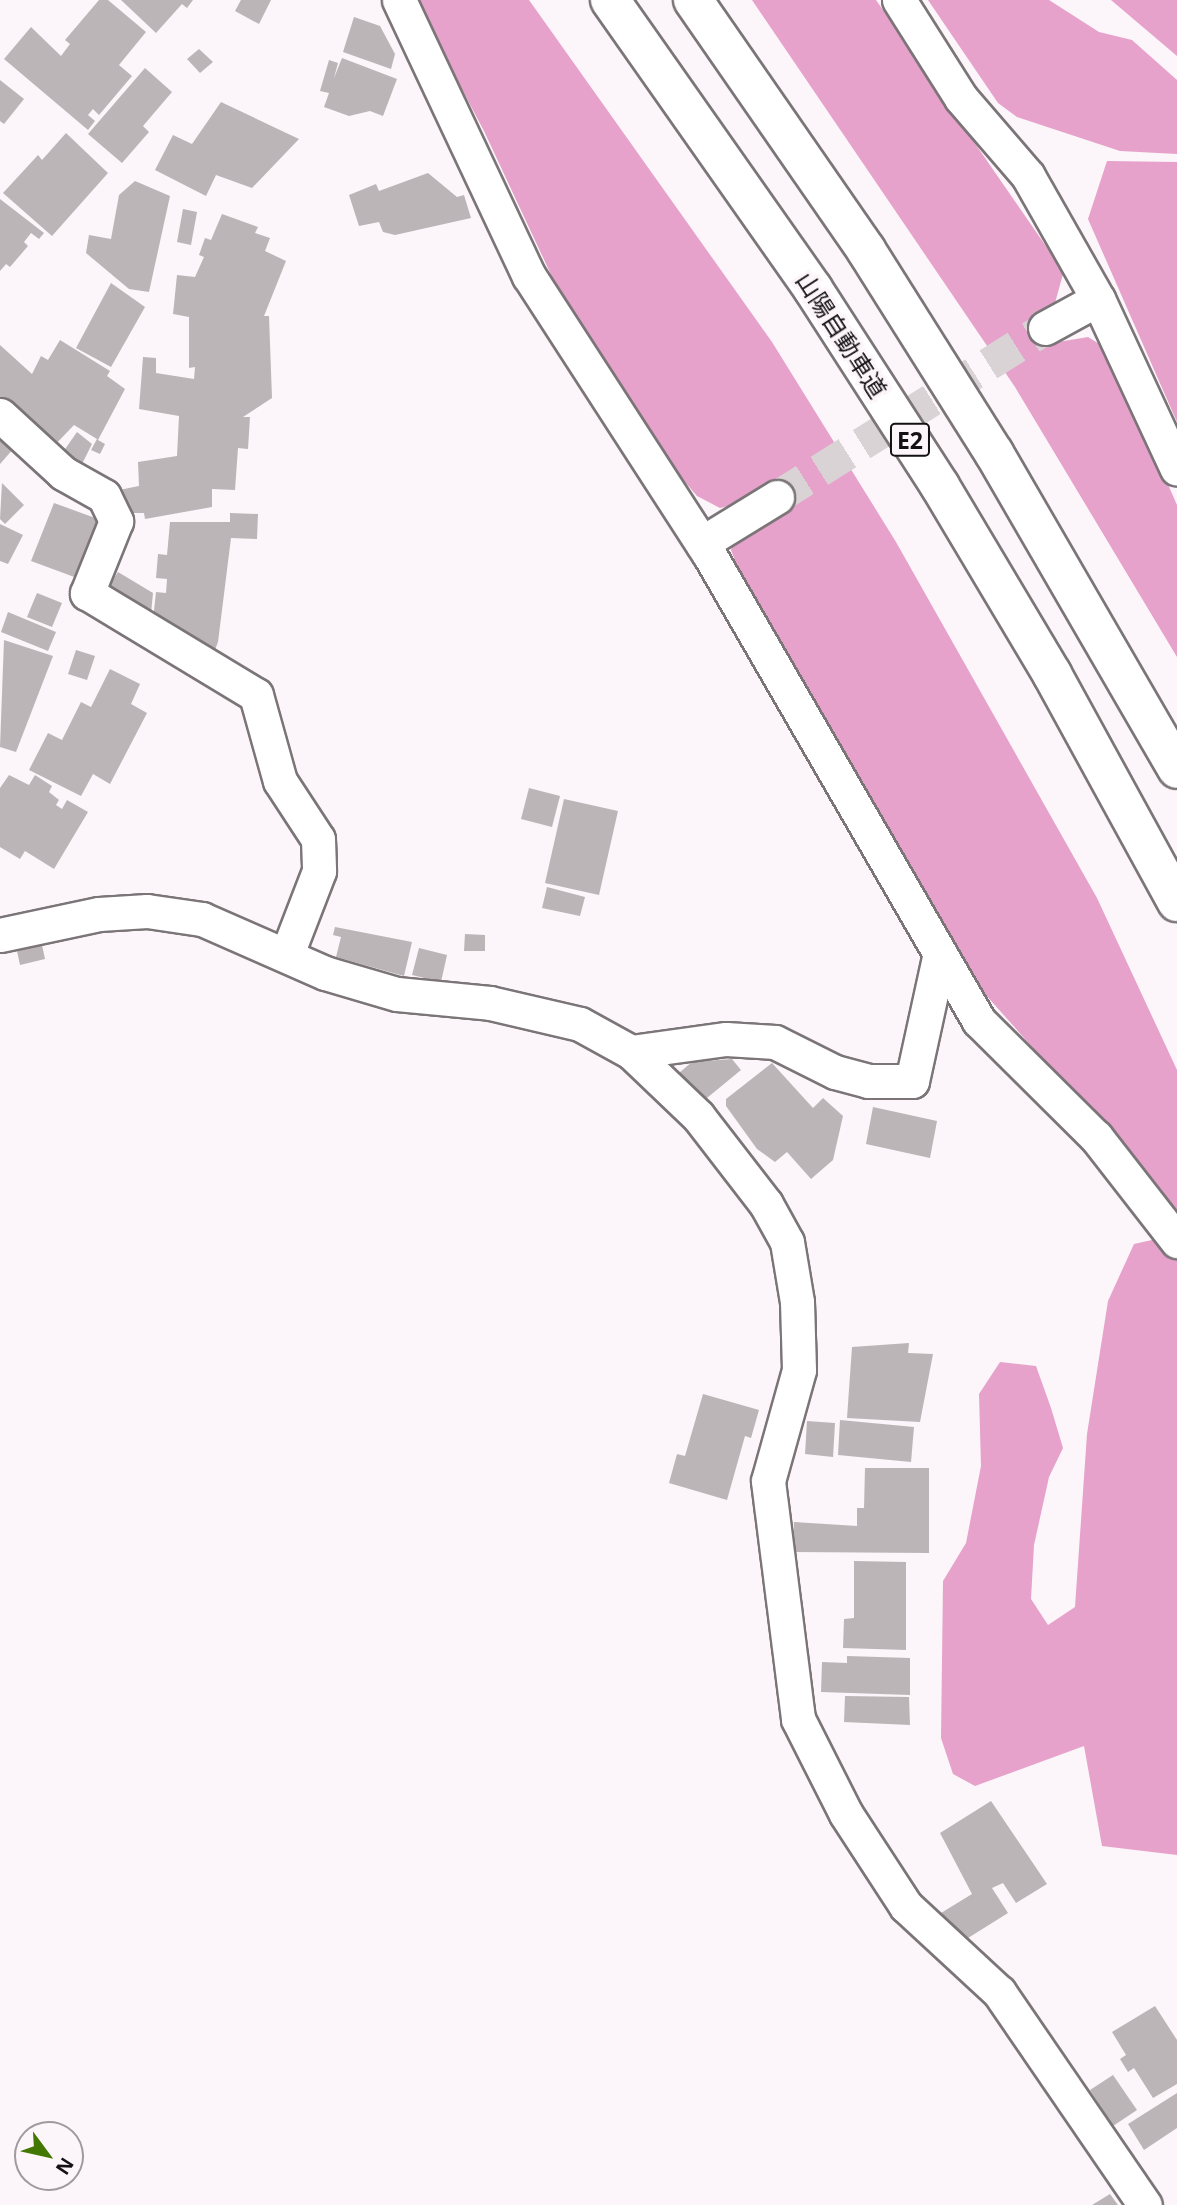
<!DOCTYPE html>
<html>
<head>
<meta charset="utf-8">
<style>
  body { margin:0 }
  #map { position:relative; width:1177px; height:2205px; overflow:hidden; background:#fcf5f9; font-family:"Open Sans","Noto Sans JP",sans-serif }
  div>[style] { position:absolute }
  .forest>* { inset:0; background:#e6a2ca }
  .building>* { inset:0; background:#bbb5b8 }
  .minor-tunnel>* { height:33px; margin-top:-16.5px; transform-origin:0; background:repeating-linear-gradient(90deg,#d9d3d6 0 33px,transparent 0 50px) }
  .roads { filter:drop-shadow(2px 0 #7b7578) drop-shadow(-2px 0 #7b7578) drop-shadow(0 2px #7b7578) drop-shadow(0 -2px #7b7578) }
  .minor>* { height:33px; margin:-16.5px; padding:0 16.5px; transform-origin:16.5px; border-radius:16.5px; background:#fff }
  .motorway>* { height:38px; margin:-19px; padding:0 19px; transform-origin:19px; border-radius:19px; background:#fff }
  span { translate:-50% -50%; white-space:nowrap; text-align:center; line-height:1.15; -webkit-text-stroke:7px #fcf5f9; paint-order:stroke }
  .shield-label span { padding:2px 5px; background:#fcf5f9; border:2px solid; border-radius:5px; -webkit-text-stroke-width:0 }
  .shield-label { font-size:23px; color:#131112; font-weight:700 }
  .street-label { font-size:24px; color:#131112 }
  .north { position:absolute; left:14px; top:2121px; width:70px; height:70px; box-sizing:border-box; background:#fcf5f9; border:2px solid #9f9a9d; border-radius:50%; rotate:123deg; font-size:19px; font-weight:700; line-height:28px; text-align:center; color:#131112 }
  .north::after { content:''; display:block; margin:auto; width:24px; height:32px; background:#427703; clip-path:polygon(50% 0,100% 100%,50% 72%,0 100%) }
</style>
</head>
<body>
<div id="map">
  <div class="forest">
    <div style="clip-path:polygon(415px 0,529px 0,772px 342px,896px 542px,1097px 898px,1177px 1070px,1177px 1220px,1097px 1120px,985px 994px,739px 571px,731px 550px,750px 501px,720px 508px,697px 496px,661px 454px,554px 281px,484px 131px)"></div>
    <div style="clip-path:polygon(752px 0,876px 0,1052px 255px,1063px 274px,1055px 303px,1032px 314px,1046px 344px,1088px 337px,1109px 350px,1177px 505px,1177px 657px,1015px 387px)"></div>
    <div style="clip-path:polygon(928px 0,1049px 0,1099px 32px,1132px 40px,1177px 80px,1177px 154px,1120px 151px,1017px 117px,998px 103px)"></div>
    <div style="clip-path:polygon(1111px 0,1177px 0,1177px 56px)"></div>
    <div style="clip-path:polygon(1107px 161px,1177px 162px,1177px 422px,1088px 219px)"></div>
    <div style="clip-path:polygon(1161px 1238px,1177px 1254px,1177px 1855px,1102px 1846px,1084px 1746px,975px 1786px,953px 1774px,941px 1738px,943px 1581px,966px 1543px,981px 1466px,979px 1394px,1000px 1362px,1036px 1366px,1051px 1408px,1063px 1448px,1049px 1477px,1034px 1545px,1031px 1599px,1048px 1625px,1075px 1607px,1087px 1434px,1108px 1301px,1134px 1244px)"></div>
  </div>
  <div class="building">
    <div style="clip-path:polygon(99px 0,108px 0,146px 32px,119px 65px,132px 76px,99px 115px,93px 109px,88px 115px,95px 121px,88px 130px,4px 59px,31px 27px,61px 56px,70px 44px,65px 40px)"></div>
    <div style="clip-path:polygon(121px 0,193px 0,187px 8px,182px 4px,156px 33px)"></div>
    <div style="clip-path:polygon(241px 0,271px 0,259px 24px,235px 11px)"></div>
    <div style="clip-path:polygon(354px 17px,380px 26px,395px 54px,391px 69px,343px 52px)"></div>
    <div style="clip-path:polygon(199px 49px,213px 62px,200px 73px,187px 59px)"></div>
    <div style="clip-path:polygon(342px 58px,397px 79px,383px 116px,370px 111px,349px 116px,324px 107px,329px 93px,320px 91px,329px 60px,338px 63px,334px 78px)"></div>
    <div style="clip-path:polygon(145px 68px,172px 92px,143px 126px,149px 132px,122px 163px,88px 134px)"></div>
    <div style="clip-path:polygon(0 80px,24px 99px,4px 124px,0 121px)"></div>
    <div style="clip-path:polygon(221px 102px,299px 139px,252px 188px,216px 175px,206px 196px,155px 170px,173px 135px,192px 144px)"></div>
    <div style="clip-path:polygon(66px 133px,108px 173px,52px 236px,3px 193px,38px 155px,42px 160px)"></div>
    <div style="clip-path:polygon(428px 173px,457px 197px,464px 195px,471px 218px,395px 235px,383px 232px,379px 222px,359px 226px,349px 195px,376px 184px,379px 191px)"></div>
    <div style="clip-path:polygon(135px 181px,170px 196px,149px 292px,129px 289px,86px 253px,89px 235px,111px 239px,119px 195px)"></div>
    <div style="clip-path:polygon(0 199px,44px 233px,39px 239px,31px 233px,24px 242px,28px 246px,10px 267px,6px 264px,0 271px)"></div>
    <div style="clip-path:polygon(183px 209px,197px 212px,191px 245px,177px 242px)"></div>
    <div style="clip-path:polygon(222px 214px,258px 227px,255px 233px,270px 238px,265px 251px,286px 261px,264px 316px,269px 316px,272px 398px,243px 417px,250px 417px,248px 449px,238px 448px,235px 490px,212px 489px,212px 507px,145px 519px,144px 513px,125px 513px,119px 490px,139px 486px,138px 462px,177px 456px,179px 416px,139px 409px,143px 357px,156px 358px,156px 373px,194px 379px,195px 367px,189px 368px,189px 317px,173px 314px,177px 275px,195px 277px,204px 257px,199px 255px,205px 238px,211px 240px)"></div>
    <div style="clip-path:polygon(111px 283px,145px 307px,111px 367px,76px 348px)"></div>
    <div style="clip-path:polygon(60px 340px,110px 371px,107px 376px,125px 389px,98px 440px,105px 444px,100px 454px,91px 450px,97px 439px,74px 425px,51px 449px,0 403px,0 345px,32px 374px,41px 356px,48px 360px)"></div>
    <div style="clip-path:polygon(77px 432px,92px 444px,81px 466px,63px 452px)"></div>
    <div style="clip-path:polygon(0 437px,14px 448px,0 464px)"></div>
    <div style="clip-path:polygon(2px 483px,24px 505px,5px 524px,0 519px)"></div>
    <div style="clip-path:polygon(54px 503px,98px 519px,77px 578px,31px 561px)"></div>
    <div style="clip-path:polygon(230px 513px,258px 514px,257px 539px,231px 538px,218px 642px,215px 650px,193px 648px,152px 629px,156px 592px,166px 593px,167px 579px,156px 578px,158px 554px,167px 555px,170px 522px,230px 522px)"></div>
    <div style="clip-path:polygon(0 524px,23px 535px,8px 564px,0 561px)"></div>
    <div style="clip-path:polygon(118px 572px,153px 593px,150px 624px,102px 597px,109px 576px,114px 578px)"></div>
    <div style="clip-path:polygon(37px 593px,62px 603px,52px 627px,27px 617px)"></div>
    <div style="clip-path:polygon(8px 612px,56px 632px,48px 651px,1px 632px)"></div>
    <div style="clip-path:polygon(4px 640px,53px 656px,16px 752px,0 747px)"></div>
    <div style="clip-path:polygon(76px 650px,95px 656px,87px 680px,68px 674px)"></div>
    <div style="clip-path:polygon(110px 669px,140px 684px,131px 704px,147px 713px,110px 784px,93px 774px,81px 796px,29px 770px,48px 733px,62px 740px,81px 702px,91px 707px)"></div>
    <div style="clip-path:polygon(9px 775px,29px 785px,35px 775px,52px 786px,49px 792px,59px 800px,56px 805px,62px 809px,67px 800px,88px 812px,54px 869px,25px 851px,20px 859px,0 847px,0 788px)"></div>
    <div style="clip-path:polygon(529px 788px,560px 796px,552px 827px,521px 819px)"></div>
    <div style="clip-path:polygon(564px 799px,618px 811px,599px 895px,545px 883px)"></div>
    <div style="clip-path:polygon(547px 887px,585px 897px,580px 916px,542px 908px)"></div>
    <div style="clip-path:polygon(335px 927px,412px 942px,404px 976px,336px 957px,341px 937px,333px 935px)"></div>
    <div style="clip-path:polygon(465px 934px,485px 935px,485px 951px,464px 951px)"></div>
    <div style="clip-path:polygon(42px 945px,45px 959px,20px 965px,17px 951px)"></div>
    <div style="clip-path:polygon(419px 948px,447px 955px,441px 982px,412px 975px)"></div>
    <div style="clip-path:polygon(732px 1059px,741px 1070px,702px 1102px,679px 1073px,692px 1062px)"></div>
    <div style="clip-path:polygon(772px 1063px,813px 1108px,823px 1098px,843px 1116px,833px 1160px,811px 1179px,787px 1152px,775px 1162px,757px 1149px,726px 1106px,726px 1099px)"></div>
    <div style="clip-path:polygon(873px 1107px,937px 1121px,930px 1158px,866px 1144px)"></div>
    <div style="clip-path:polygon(909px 1343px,908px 1353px,933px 1354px,920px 1422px,847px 1418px,852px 1347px)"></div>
    <div style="clip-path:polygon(703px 1394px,759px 1410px,751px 1438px,745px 1436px,727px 1500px,669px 1483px,677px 1454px,685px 1456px)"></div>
    <div style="clip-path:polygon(840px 1420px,914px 1427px,911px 1462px,838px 1455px)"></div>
    <div style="clip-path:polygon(807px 1421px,835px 1423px,833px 1457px,805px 1454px)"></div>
    <div style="clip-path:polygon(865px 1468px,929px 1468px,929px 1553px,793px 1552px,794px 1522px,857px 1526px,857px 1508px,864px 1508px)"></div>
    <div style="clip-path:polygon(854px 1561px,906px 1562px,906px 1650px,843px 1648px,844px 1619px,854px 1618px)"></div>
    <div style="clip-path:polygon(847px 1656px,910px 1658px,910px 1695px,821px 1692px,822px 1662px,847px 1663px)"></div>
    <div style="clip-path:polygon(845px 1696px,909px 1697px,910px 1725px,844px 1722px)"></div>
    <div style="clip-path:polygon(991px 1801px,1047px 1884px,1016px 1903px,1003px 1883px,992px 1888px,1008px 1913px,960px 1943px,941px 1913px,972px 1894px,940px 1833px)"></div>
    <div style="clip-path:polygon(1155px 2006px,1177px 2040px,1177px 2084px,1153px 2098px,1134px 2068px,1128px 2072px,1120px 2059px,1126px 2055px,1112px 2032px)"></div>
    <div style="clip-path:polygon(1113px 2075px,1137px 2110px,1113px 2126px,1090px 2090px)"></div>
    <div style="clip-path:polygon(1177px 2093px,1177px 2128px,1144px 2150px,1128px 2124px)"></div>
    <div style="clip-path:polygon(1110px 2194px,1118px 2205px,1092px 2205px)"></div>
  </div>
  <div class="minor-tunnel">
    <div style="left:777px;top:497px;width:317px;rotate:-32.2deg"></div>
  </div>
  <div class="roads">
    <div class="minor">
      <div style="left:399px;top:0;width:305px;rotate:64.8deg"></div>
      <div style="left:529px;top:276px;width:331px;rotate:57.1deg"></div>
      <div style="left:709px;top:554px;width:539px;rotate:59.97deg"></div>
      <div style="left:979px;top:1021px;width:165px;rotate:44.8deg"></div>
      <div style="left:1096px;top:1137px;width:132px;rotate:52.1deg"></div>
      <div style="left:899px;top:0;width:116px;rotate:57.7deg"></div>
      <div style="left:961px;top:98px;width:103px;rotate:49.3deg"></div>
      <div style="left:1028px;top:176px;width:142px;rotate:60.4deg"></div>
      <div style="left:1098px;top:299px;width:187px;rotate:65.1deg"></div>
      <div style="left:1045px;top:328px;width:60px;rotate:-28.7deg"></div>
      <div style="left:0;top:415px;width:86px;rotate:42.6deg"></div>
      <div style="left:63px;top:473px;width:47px;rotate:29.3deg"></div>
      <div style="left:104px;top:496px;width:28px;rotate:64deg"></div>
      <div style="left:116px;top:521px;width:78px;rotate:111.9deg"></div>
      <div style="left:87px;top:593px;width:197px;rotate:31.1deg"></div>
      <div style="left:256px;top:695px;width:89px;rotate:74.4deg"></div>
      <div style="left:280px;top:781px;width:69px;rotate:56.8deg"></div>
      <div style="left:318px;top:839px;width:32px;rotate:88deg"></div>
      <div style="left:319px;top:871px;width:89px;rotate:111.1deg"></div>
      <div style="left:702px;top:543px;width:88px;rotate:-31.5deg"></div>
      <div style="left:0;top:935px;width:101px;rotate:-12deg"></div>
      <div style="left:99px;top:914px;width:48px;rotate:-3.6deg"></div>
      <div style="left:147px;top:911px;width:56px;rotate:8.3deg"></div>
      <div style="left:202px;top:919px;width:134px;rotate:23.7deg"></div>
      <div style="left:325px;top:973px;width:75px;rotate:16.3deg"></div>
      <div style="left:397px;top:994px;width:93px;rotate:5.5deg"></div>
      <div style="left:490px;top:1003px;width:92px;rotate:13.1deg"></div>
      <div style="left:580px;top:1024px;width:58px;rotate:28.8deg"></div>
      <div style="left:631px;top:1052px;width:93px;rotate:43.7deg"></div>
      <div style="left:698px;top:1116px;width:111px;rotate:52.3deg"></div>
      <div style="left:766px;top:1204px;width:43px;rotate:61.1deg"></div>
      <div style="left:787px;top:1242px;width:61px;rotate:80.5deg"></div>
      <div style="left:797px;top:1302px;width:68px;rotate:88.3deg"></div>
      <div style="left:799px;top:1370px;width:115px;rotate:105.6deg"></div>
      <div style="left:768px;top:1481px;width:240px;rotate:82.8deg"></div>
      <div style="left:798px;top:1719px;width:106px;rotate:63.2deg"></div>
      <div style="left:846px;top:1814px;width:110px;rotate:56.9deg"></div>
      <div style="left:906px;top:1906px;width:127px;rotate:42.8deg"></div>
      <div style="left:999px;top:1992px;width:258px;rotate:55.6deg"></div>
      <div style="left:631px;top:1052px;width:96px;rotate:-7.8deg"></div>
      <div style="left:726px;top:1039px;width:49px;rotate:3.5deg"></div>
      <div style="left:775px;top:1042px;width:67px;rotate:26.6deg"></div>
      <div style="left:835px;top:1072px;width:34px;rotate:15deg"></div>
      <div style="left:868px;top:1081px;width:44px"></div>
      <div style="left:912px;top:1081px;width:127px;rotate:-77.7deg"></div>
    </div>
    <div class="motorway">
      <div style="left:610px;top:0;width:353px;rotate:54.9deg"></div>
      <div style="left:813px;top:289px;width:234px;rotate:57.2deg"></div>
      <div style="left:940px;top:486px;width:219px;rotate:59.2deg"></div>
      <div style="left:1052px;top:674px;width:260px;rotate:61.3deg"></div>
      <div style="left:693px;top:0;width:304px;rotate:55.3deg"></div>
      <div style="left:866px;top:250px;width:240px;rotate:57.8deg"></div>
      <div style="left:994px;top:453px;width:365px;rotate:59.9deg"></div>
    </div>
  </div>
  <div class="shield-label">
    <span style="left:910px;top:440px">E2</span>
  </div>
  <div class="street-label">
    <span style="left:842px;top:335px;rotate:57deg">山陽自動車道</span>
  </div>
  <div class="north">N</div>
</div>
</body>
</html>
